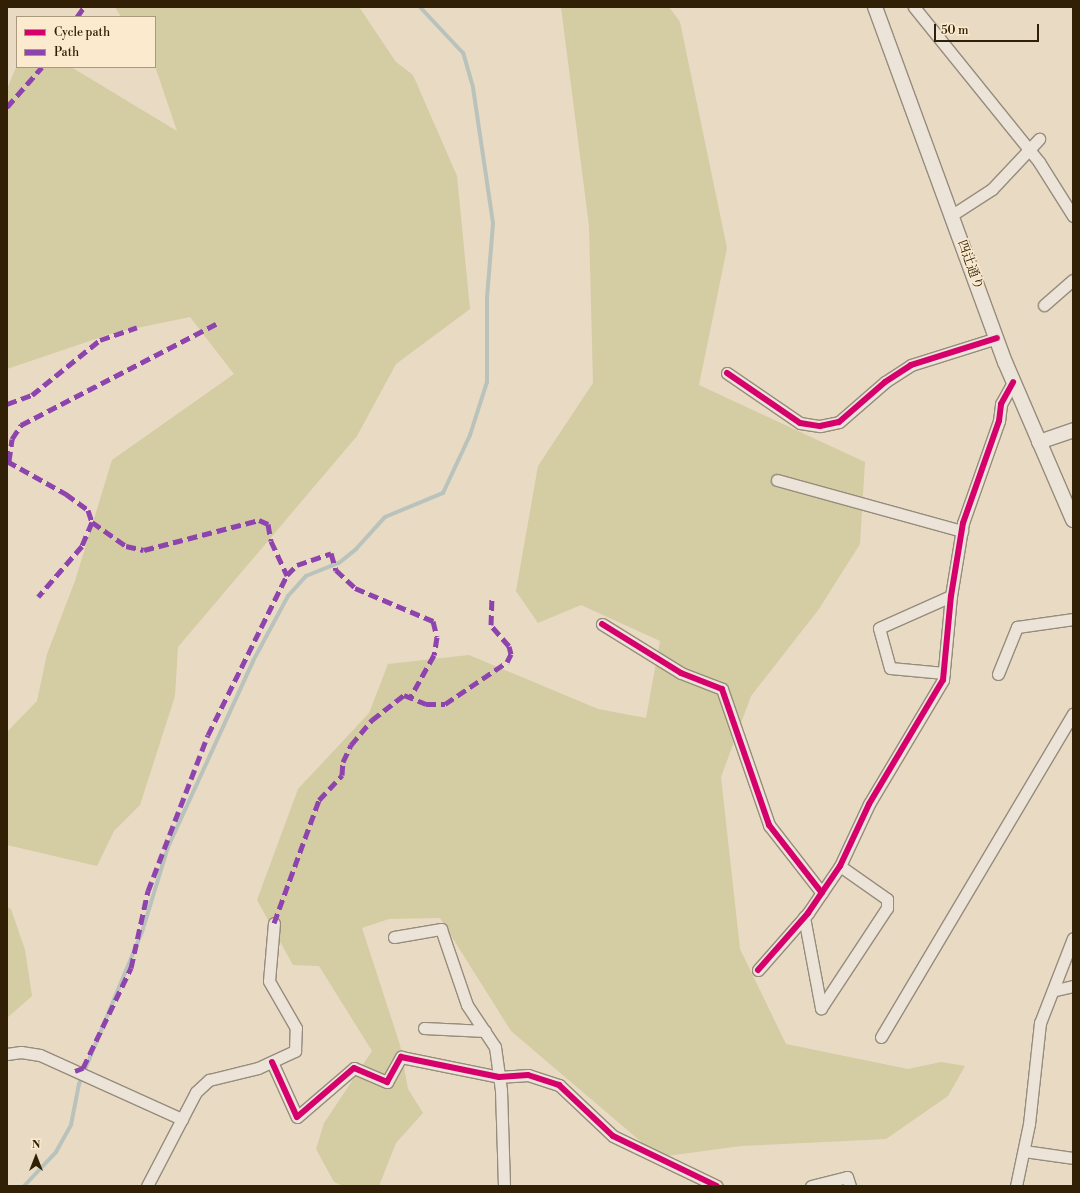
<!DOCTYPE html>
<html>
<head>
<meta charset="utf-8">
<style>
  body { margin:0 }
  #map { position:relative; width:1080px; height:1193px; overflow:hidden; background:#e9dac3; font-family:"Libre Bodoni","Noto Serif JP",serif }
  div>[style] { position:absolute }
  .green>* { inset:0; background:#d4cca3 }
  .stream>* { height:4px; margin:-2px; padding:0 2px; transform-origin:2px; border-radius:2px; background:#b9c3bc }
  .roads { filter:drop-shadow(1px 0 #968c7c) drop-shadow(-1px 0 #968c7c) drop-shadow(0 1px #968c7c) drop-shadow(0 -1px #968c7c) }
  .minor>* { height:11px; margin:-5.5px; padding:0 5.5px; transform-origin:5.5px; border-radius:5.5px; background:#ece4d9 }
  .tertiary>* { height:14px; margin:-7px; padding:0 7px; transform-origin:7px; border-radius:7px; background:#ece4d9 }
  .quiet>* { height:5px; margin-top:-2.5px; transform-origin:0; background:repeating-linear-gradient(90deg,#8e44ad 0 10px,transparent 0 15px) }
  .cycleway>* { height:6px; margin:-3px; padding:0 3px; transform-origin:3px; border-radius:3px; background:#d6006c }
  span { translate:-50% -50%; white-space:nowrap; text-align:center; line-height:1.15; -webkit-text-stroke:3px #fbeace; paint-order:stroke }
  .street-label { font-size:13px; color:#322006 }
  .frame { position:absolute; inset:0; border:8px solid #322006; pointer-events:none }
  .legend { position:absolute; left:16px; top:16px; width:140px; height:52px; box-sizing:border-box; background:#fbeace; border:1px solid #ab997e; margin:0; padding:5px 7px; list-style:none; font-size:12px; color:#322006 }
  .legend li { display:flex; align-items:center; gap:8px; height:20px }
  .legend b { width:20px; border:1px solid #ab997e }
  .north { position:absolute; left:16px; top:1137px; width:40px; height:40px; -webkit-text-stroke:3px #fbeace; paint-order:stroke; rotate:0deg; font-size:11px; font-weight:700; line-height:16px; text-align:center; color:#322006 }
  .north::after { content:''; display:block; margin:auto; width:14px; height:18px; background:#322006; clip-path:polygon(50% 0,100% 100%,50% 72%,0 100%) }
  .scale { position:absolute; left:934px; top:24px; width:105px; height:18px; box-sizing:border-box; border:2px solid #322006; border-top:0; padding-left:5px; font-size:12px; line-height:14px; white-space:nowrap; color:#322006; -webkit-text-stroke:3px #fbeace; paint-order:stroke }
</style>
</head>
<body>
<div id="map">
  <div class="green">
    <div style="clip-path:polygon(115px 7px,359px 7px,396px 62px,413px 75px,457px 176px,470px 309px,396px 364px,357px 436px,178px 647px,175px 696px,140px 805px,114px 831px,97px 866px,7px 845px,7px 732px,37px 701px,47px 654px,75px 581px,112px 460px,234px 374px,190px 317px,113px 333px,7px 369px,7px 89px,17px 65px,71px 67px,177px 131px,155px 66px,155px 17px,121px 17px)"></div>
    <div style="clip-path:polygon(561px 7px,669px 7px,680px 22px,727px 248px,699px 385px,865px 462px,860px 544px,819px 609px,751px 696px,721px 777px,740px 949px,786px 1044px,908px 1069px,941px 1062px,965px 1066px,948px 1096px,886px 1139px,741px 1146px,659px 1157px,511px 1031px,440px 918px,389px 919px,362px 928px,400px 1045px,408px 1089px,423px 1113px,396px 1143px,379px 1186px,343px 1186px,334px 1182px,316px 1149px,324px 1123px,372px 1051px,319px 966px,293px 965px,257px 900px,298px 789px,369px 713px,388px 664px,469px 655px,598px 709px,646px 718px,660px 641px,581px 605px,538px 623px,516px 591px,538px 466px,593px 383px,589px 226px)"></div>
    <div style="clip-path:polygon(7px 907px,11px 909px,25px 950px,32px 996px,7px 1018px)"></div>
  </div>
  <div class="stream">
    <div style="left:24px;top:1186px;width:47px;rotate:-46.7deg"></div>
    <div style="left:56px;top:1152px;width:31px;rotate:-61deg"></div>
    <div style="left:71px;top:1125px;width:42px;rotate:-79deg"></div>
    <div style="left:79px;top:1084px;width:165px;rotate:-67.5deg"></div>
    <div style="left:142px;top:932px;width:89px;rotate:-73deg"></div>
    <div style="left:168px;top:847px;width:205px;rotate:-65.4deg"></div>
    <div style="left:253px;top:661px;width:74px;rotate:-61.7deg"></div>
    <div style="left:288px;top:596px;width:27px;rotate:-48deg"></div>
    <div style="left:306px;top:576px;width:35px;rotate:-22deg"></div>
    <div style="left:339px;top:563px;width:22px;rotate:-39deg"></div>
    <div style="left:356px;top:549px;width:43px;rotate:-47.8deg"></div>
    <div style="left:385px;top:517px;width:63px;rotate:-22.5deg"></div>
    <div style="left:443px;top:493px;width:64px;rotate:-65deg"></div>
    <div style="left:470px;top:435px;width:56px;rotate:-72.2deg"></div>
    <div style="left:487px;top:382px;width:84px;rotate:-90deg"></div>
    <div style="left:487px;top:298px;width:75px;rotate:-85.4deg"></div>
    <div style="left:493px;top:223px;width:137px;rotate:-98.4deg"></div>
    <div style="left:473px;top:87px;width:35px;rotate:-106deg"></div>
    <div style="left:463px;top:53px;width:63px;rotate:-133.1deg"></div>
  </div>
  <div class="roads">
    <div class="minor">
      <div style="left:914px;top:7px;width:199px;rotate:51.1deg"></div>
      <div style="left:1039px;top:162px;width:64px;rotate:57.8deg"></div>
      <div style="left:952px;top:215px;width:48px;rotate:-33deg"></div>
      <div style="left:992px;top:189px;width:69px;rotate:-46.8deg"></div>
      <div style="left:1044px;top:305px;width:38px;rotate:-41deg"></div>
      <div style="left:727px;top:373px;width:88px;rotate:34.4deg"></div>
      <div style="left:800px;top:423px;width:20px;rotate:9deg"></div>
      <div style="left:820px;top:426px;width:19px;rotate:-12deg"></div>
      <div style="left:839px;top:422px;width:61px;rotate:-41deg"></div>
      <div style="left:885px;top:382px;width:31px;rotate:-33deg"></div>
      <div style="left:911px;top:365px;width:90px;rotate:-17.4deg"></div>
      <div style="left:777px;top:480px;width:192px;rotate:15.4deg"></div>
      <div style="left:602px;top:624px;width:93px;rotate:31.8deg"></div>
      <div style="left:681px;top:673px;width:44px;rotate:21.3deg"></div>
      <div style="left:722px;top:689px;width:144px;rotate:70.9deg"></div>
      <div style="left:769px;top:825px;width:86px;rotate:52.1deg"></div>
      <div style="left:944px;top:673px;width:54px;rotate:-174.7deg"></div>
      <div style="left:890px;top:668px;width:41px;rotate:-105.4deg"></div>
      <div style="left:879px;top:628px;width:79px;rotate:-24deg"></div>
      <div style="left:998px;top:674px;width:51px;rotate:-68deg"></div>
      <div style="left:1017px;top:627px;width:57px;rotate:-8.1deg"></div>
      <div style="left:804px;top:917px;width:93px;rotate:79.4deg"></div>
      <div style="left:821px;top:1008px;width:120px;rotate:-56.6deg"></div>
      <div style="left:887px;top:908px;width:9px;rotate:-90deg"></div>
      <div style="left:887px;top:899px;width:57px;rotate:-144.9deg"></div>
      <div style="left:394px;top:937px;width:48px;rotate:-9.7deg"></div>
      <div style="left:441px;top:929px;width:80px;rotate:71.1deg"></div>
      <div style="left:467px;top:1005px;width:50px;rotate:56.3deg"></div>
      <div style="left:495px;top:1047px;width:43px;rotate:82.1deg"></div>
      <div style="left:501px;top:1090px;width:96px;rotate:88.2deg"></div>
      <div style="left:758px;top:970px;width:76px;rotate:-48.7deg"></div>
      <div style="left:808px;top:913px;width:57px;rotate:-55.8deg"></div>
      <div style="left:840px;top:866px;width:68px;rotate:-64.9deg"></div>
      <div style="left:869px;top:804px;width:144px;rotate:-59.2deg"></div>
      <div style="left:943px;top:680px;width:84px;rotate:-84.6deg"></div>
      <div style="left:951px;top:596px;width:74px;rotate:-80.7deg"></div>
      <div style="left:963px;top:523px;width:108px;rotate:-70.6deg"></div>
      <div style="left:999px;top:421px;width:17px;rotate:-83deg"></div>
      <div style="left:1001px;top:404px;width:25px;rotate:-61deg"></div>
      <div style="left:1056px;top:990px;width:17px;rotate:-13deg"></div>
      <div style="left:424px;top:1028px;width:61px;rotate:2.8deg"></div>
      <div style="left:881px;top:1037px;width:376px;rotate:-59.3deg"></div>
      <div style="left:7px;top:1054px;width:14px;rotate:-8deg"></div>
      <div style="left:21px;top:1052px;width:19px;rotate:9deg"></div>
      <div style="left:40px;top:1055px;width:156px;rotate:24.3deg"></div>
      <div style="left:272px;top:1062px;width:60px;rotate:65.6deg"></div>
      <div style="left:297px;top:1117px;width:75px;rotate:-40.7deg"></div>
      <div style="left:354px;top:1068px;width:36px;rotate:23deg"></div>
      <div style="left:387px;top:1082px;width:29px;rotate:-61deg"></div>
      <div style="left:401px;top:1057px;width:100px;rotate:11.5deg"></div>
      <div style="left:499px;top:1077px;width:29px;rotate:-4deg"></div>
      <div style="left:528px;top:1075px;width:33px;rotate:18deg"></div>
      <div style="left:559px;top:1085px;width:74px;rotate:43.4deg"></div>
      <div style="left:613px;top:1136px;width:115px;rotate:25.7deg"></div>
      <div style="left:1024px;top:1151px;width:49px;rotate:8.1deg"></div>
      <div style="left:147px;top:1186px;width:106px;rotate:-62.5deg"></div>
      <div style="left:196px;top:1092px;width:18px;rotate:-43deg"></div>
      <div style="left:209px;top:1080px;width:50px;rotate:-13.8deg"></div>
      <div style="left:258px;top:1068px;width:41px;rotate:-24.7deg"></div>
      <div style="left:295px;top:1051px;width:23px;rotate:-88deg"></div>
      <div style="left:296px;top:1028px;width:54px;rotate:-119.9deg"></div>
      <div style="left:269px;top:981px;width:58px;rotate:-85.1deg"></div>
      <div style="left:811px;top:1186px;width:37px;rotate:-14deg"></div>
      <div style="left:847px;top:1177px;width:9px;rotate:72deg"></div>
      <div style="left:1016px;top:1186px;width:63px;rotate:-78.2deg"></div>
      <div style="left:1029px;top:1124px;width:102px;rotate:-83.8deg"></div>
      <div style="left:1040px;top:1023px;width:91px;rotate:-68.8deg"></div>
    </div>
    <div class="tertiary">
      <div style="left:875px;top:7px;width:378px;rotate:69.9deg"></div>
      <div style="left:1005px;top:362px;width:172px;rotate:66.7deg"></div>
      <div style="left:1039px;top:442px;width:36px;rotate:-19deg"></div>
    </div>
  </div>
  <div class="quiet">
    <div style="left:77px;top:17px;width:12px;rotate:-55deg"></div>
    <div style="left:7px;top:107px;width:53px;rotate:-48.8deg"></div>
    <div style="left:7px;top:404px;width:27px;rotate:-20deg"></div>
    <div style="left:32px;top:395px;width:87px;rotate:-39deg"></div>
    <div style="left:100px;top:340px;width:39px;rotate:-19deg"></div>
    <div style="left:7px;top:461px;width:68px;rotate:29.2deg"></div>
    <div style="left:66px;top:494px;width:27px;rotate:36deg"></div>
    <div style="left:88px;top:510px;width:13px;rotate:72deg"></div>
    <div style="left:92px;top:522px;width:26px;rotate:113deg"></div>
    <div style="left:82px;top:546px;width:67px;rotate:130.8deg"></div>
    <div style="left:9px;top:461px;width:22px;rotate:-82deg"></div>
    <div style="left:12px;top:439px;width:17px;rotate:-57deg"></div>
    <div style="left:21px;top:425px;width:220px;rotate:-27.4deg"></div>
    <div style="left:92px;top:522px;width:42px;rotate:35.2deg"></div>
    <div style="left:126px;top:546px;width:18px;rotate:13deg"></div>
    <div style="left:144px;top:550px;width:119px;rotate:-14.6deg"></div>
    <div style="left:259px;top:520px;width:10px;rotate:24deg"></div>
    <div style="left:268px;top:524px;width:17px;rotate:80deg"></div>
    <div style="left:271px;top:541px;width:38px;rotate:65deg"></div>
    <div style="left:274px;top:923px;width:131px;rotate:-69.9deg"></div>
    <div style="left:319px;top:800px;width:34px;rotate:-47deg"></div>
    <div style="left:342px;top:775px;width:13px;rotate:-86deg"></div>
    <div style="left:343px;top:762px;width:19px;rotate:-65deg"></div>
    <div style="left:351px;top:745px;width:33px;rotate:-50deg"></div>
    <div style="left:372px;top:720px;width:41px;rotate:-38deg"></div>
    <div style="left:404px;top:695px;width:24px;rotate:22deg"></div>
    <div style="left:426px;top:704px;width:19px"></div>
    <div style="left:445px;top:704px;width:75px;rotate:-34.1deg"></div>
    <div style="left:507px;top:662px;width:9px;rotate:-63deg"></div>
    <div style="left:511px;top:654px;width:8px;rotate:-104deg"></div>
    <div style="left:509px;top:646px;width:28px;rotate:-131deg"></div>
    <div style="left:491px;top:625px;width:26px;rotate:-88deg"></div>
    <div style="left:75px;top:1071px;width:9px;rotate:-21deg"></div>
    <div style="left:83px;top:1068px;width:111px;rotate:-64.4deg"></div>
    <div style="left:131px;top:968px;width:79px;rotate:-77.6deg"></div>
    <div style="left:148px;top:891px;width:167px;rotate:-69deg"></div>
    <div style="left:208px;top:735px;width:178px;rotate:-63.7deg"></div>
    <div style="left:287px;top:575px;width:14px;rotate:-45deg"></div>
    <div style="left:297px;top:565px;width:36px;rotate:-19deg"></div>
    <div style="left:331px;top:553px;width:18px;rotate:74deg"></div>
    <div style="left:336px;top:570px;width:26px;rotate:43deg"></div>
    <div style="left:355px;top:588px;width:85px;rotate:22.9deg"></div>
    <div style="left:433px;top:621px;width:16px;rotate:76deg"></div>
    <div style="left:437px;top:637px;width:18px;rotate:99deg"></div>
    <div style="left:434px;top:655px;width:49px;rotate:119.2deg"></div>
  </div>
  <div class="cycleway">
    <div style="left:727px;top:373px;width:88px;rotate:34.4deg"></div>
    <div style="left:800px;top:423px;width:20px;rotate:9deg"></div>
    <div style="left:820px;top:426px;width:19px;rotate:-12deg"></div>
    <div style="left:839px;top:422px;width:61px;rotate:-41deg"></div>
    <div style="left:885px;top:382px;width:31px;rotate:-33deg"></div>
    <div style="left:911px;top:365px;width:90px;rotate:-17.4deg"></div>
    <div style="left:602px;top:624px;width:93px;rotate:31.8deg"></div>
    <div style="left:681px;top:673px;width:44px;rotate:21.3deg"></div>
    <div style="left:722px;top:689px;width:144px;rotate:70.9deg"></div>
    <div style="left:769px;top:825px;width:86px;rotate:52.1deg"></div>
    <div style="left:758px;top:970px;width:76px;rotate:-48.7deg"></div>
    <div style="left:808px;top:913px;width:57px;rotate:-55.8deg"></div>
    <div style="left:840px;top:866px;width:68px;rotate:-64.9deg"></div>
    <div style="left:869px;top:804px;width:144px;rotate:-59.2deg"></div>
    <div style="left:943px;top:680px;width:84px;rotate:-84.6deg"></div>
    <div style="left:951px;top:596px;width:74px;rotate:-80.7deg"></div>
    <div style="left:963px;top:523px;width:108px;rotate:-70.6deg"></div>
    <div style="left:999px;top:421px;width:17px;rotate:-83deg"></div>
    <div style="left:1001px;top:404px;width:25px;rotate:-61deg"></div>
    <div style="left:272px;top:1062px;width:60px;rotate:65.6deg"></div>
    <div style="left:297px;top:1117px;width:75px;rotate:-40.7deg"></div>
    <div style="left:354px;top:1068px;width:36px;rotate:23deg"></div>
    <div style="left:387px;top:1082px;width:29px;rotate:-61deg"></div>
    <div style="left:401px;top:1057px;width:100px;rotate:11.5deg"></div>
    <div style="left:499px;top:1077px;width:29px;rotate:-4deg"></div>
    <div style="left:528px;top:1075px;width:33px;rotate:18deg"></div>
    <div style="left:559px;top:1085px;width:74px;rotate:43.4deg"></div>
    <div style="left:613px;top:1136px;width:115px;rotate:25.7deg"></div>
  </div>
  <div class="street-label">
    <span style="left:970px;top:265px;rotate:70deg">四辻通り</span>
  </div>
  <div class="frame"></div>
  <ul class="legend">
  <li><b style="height:5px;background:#d6006c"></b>Cycle path</li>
  <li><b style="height:5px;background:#8e44ad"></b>Path</li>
  </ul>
  <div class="north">N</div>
  <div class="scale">50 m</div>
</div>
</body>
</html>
